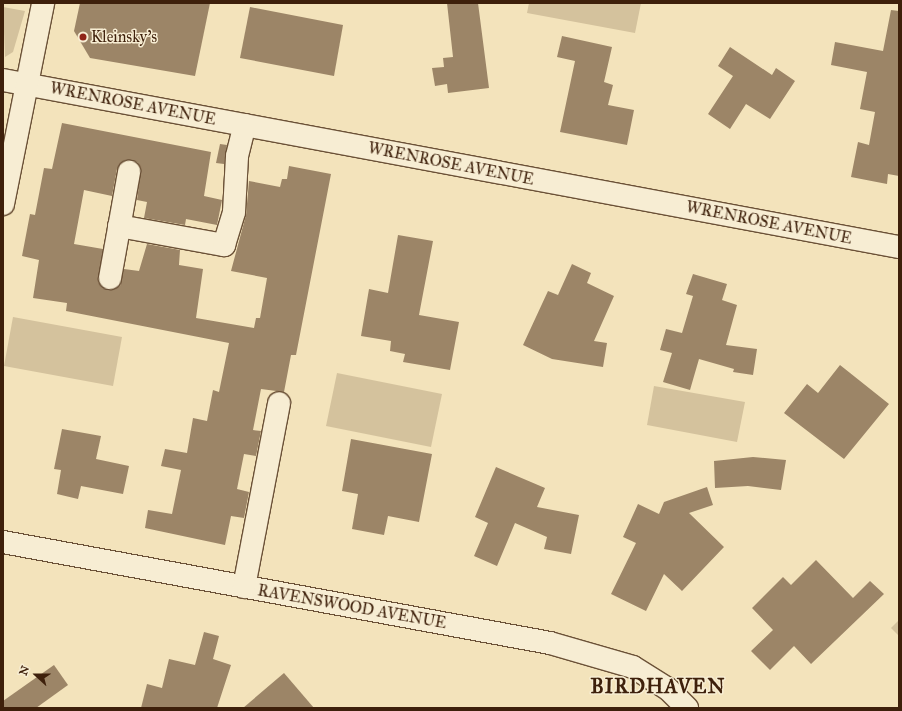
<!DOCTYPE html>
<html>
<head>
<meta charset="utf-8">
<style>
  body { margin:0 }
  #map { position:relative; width:902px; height:711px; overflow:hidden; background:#f3e3bb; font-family:"IM FELL Great Primer",serif }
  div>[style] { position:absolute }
  .green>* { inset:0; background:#d4c29d }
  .building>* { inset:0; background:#9c8567 }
  .roads { filter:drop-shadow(1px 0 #6b5137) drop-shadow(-1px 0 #6b5137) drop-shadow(0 1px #6b5137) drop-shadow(0 -1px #6b5137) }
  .minor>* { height:22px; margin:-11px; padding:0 11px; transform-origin:11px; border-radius:11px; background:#f7edd3 }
  .dots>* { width:11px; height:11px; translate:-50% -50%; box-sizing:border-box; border:2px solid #f7edd3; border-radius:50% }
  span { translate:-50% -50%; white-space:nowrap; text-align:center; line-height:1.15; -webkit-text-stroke:3px #f7edd3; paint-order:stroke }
  .poi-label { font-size:16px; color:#3e200b }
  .left { translate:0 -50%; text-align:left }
  .street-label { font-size:16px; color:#3e200b }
  .district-label { font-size:20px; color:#3e200b; font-weight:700; letter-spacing:1px }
  .frame { position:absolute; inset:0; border:4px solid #3e200b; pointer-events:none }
  .north { position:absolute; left:16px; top:655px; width:40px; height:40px; -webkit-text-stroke:3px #f7edd3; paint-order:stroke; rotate:291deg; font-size:11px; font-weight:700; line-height:16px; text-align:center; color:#3e200b }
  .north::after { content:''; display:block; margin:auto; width:14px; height:18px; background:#3e200b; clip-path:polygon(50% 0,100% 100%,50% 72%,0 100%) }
</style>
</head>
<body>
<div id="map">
  <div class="green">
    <div style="clip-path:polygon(529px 3px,641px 3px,635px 33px,527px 13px)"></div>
    <div style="clip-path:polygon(3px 7px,25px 11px,13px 52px,5px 57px)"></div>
    <div style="clip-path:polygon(13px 317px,122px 337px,113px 386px,4px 366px)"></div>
    <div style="clip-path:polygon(337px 373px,442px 394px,431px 447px,326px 426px)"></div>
    <div style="clip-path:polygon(654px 386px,745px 402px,737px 442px,647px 425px)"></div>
    <div style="clip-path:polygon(899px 620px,899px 636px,891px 628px)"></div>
  </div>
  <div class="building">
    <div style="clip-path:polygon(80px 3px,210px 3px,195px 76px,90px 58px,74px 31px)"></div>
    <div style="clip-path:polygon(447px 3px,478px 3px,489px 88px,448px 93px,447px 84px,435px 86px,432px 68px,444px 67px,443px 58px,453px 57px)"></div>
    <div style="clip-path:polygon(250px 7px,343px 25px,334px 76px,240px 58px)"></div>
    <div style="clip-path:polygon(891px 10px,899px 11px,899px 176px,888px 174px,887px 184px,851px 177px,858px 142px,869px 145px,875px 112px,860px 109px,867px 72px,831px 65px,835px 42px,883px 51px)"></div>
    <div style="clip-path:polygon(562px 36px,612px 47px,604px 82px,613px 85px,608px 105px,634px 110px,627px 145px,560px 132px,575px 61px,557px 57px)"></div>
    <div style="clip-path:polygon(730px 47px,772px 75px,776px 68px,795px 81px,770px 119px,746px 104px,730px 129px,708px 114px,733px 76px,718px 66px)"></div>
    <div style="clip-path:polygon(62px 123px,211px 152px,204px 196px,222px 200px,217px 225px,186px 219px,185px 225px,144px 218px,147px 202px,137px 200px,141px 168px,137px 162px,125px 160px,117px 169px,112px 196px,84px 190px,74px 244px,103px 249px,98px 282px,108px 290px,120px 286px,124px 269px,139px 271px,147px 244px,180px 250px,179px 265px,203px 269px,196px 318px,254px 328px,256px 318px,260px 318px,267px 278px,231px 271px,246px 215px,249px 181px,280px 187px,282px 179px,287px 179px,289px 166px,331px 174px,296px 355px,291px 355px,284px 392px,261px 389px,253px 430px,261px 431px,256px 456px,244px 454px,237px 489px,249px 492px,244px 518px,231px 516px,225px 545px,145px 528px,148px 510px,172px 514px,181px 470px,161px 466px,165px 449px,187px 453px,193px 418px,207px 421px,213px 390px,219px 392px,229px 343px,66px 311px,67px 303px,33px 298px,39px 260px,22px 256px,30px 214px,35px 215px,44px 168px,52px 169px)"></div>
    <div style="clip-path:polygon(220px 144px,227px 145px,224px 164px,216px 163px)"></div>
    <div style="clip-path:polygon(398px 235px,433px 241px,419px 315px,459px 322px,450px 370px,403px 362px,405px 354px,390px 351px,391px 341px,361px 336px,369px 289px,388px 293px)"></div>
    <div style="clip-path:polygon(572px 264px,591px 273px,587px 283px,614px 296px,594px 341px,607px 343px,603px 367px,552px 359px,523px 345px,548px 291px,558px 295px)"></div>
    <div style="clip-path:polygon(693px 274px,727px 284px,722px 300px,737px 305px,726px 345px,757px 349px,753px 375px,733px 372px,734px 369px,699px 359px,690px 390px,663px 382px,672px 353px,660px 350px,666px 329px,682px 333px,693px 296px,686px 294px)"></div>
    <div style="clip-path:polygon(840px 365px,889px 404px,844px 459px,784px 413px,807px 384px,818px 393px)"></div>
    <div style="clip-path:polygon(62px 429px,101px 436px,96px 459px,129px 466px,123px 494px,81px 486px,78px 499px,57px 494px,61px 470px,54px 469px)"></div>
    <div style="clip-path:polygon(351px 439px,432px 454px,419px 522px,388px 516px,384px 535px,352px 529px,358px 494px,342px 491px)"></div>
    <div style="clip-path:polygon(753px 457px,786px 460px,781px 490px,748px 486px,715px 488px,714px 461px)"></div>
    <div style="clip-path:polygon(496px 467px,545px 488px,537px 507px,579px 515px,571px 554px,544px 549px,547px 537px,515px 523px,497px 566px,474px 556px,488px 523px,475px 517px)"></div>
    <div style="clip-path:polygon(707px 487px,713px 505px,689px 513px,724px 547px,682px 591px,664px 574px,646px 611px,611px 594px,636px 543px,623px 537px,638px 504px,659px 514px,664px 502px)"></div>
    <div style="clip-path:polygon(816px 560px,853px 598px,870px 581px,884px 594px,811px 664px,794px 646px,770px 670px,751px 651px,773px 630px,752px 608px,783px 577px,791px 585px)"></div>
    <div style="clip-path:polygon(204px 632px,219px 636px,213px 659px,231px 665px,217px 708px,141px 708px,147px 684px,162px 688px,169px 659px,195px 665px)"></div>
    <div style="clip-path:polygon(54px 665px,68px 685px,36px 708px,3px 708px,3px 701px)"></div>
    <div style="clip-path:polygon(284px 673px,314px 708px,243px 708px)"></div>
  </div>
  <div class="roads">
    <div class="minor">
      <div style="left:3px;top:80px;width:911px;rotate:10.56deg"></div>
      <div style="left:3px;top:204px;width:205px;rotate:-78.7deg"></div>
      <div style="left:119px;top:226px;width:107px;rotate:10.3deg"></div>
      <div style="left:224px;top:245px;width:34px;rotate:-73deg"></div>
      <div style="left:234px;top:212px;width:56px;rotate:-86.9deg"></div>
      <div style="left:237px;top:156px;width:32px;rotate:-76deg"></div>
      <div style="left:110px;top:278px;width:108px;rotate:-79.8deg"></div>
      <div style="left:3px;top:542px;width:556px;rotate:10.46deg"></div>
      <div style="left:550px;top:643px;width:86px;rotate:16.1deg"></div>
      <div style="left:633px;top:667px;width:41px;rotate:32.2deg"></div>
      <div style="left:668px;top:689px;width:27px;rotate:45deg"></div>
      <div style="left:244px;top:587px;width:187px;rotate:-79.2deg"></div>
    </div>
  </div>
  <div class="dots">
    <div style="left:83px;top:37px;background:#8f2418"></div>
  </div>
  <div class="poi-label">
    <span class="left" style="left:91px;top:37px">Kleinsky's</span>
  </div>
  <div class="street-label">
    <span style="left:133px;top:104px;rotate:11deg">WRENROSE AVENUE</span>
    <span style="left:451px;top:164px;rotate:11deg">WRENROSE AVENUE</span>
    <span style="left:769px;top:223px;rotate:11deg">WRENROSE AVENUE</span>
    <span style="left:352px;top:607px;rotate:10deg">RAVENSWOOD AVENUE</span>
  </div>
  <div class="district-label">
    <span style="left:658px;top:686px">BIRDHAVEN</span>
  </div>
  <div class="frame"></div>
  <div class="north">N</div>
</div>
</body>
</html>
